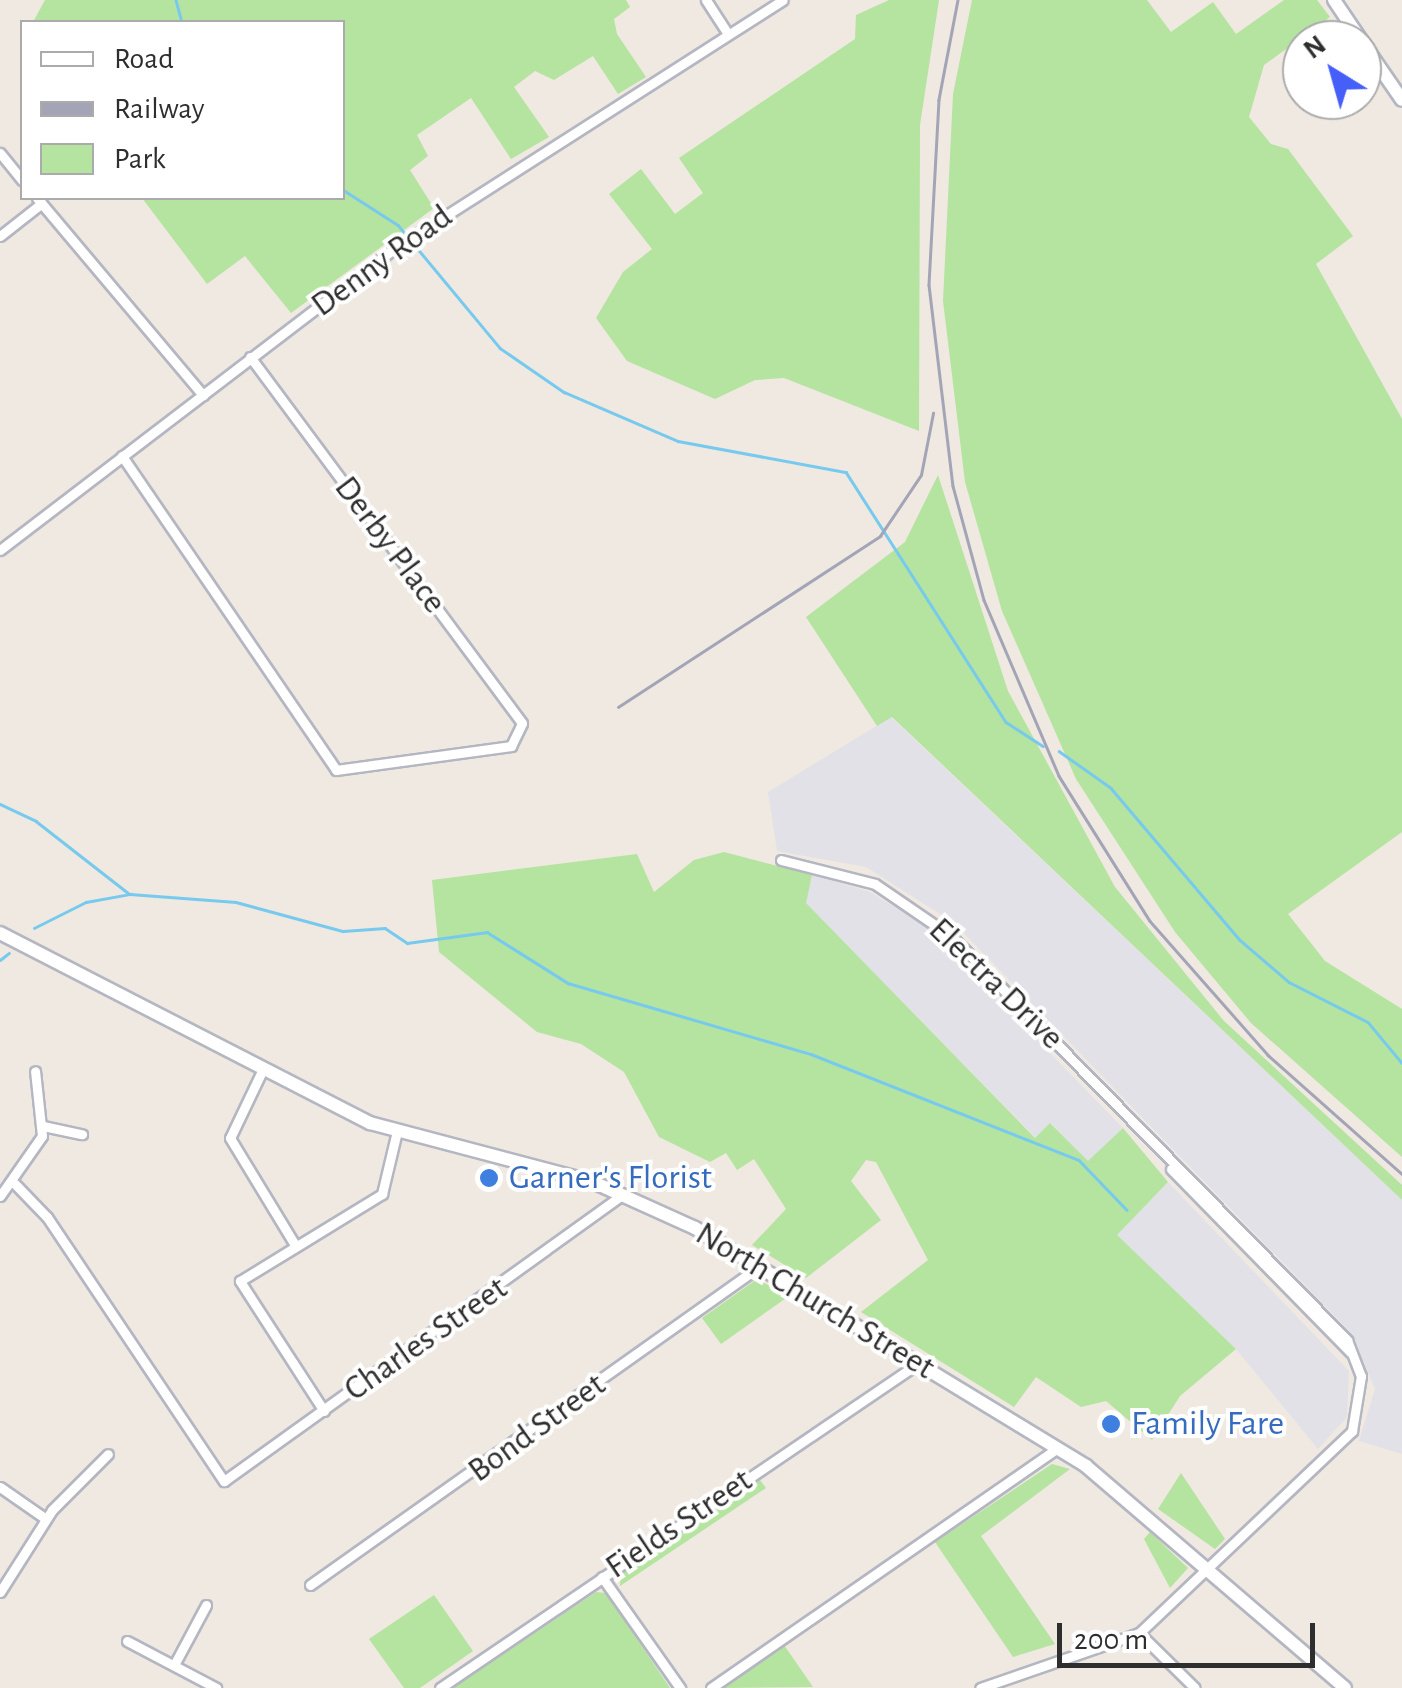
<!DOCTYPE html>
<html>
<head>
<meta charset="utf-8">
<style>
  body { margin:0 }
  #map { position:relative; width:1402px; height:1688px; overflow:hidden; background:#efe9e1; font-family:"Alegreya Sans",sans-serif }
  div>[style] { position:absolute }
  .industrial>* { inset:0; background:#e3e1e8 }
  .green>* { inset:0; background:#b4e49f }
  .stream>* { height:2.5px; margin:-1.25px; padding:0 1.25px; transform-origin:1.25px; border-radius:1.25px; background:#77caee }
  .roads { filter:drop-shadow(2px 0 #b4b6c1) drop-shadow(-2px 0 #b4b6c1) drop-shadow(0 2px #b4b6c1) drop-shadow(0 -2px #b4b6c1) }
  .minor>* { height:9px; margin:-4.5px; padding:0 4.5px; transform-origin:4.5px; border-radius:4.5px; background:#fff }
  .secondary>* { height:12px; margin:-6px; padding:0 6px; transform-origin:6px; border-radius:6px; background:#fff }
  .rail>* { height:2.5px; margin:-1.25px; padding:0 1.25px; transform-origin:1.25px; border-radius:1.25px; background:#a3a5b7 }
  .dots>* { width:28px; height:28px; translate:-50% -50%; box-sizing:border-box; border:5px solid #fff; border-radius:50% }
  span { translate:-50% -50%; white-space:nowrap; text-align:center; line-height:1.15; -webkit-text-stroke:8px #fff; paint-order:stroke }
  .street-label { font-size:35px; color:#2e2e2e }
  .shop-label { font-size:35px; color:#366cbe }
  .left { translate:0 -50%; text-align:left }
  .legend { position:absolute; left:20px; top:20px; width:325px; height:180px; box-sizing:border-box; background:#fff; border:2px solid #ababab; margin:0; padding:12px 18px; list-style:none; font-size:30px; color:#2e2e2e }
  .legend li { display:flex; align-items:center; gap:20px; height:50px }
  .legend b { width:50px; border:2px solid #ababab }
  .north { position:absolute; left:1282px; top:20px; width:100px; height:100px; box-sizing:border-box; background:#fff; border:2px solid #ababab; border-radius:50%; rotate:323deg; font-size:28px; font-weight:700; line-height:40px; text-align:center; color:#2e2e2e }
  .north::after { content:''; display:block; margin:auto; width:35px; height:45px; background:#455ff8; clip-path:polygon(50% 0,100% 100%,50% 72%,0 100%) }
  .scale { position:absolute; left:1057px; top:1623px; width:258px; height:45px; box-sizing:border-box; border:5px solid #2e2e2e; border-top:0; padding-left:12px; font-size:30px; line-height:35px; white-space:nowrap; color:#2e2e2e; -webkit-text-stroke:8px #fff; paint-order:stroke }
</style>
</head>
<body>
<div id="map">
  <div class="industrial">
    <div style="clip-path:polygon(891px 717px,1402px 1200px,1402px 1454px,1359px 1441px,1375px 1389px,1350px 1332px,954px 923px,866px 867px,777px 851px,768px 792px)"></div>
    <div style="clip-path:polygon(812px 875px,868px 891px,925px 925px,1123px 1128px,1088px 1162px,1051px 1123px,1036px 1138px,805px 903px)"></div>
    <div style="clip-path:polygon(1168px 1182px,1349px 1371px,1347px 1417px,1318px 1449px,1236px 1349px,1116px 1235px)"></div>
  </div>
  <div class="green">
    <div style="clip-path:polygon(45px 0,626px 0,630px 7px,614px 19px,617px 34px,646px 77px,618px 94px,593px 56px,554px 80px,535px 71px,514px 87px,549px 137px,511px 159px,471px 98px,417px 135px,428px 156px,410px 170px,434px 208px,291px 313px,245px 256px,207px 284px,142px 198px,342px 198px,342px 22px,33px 22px)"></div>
    <div style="clip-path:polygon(889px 0,939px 0,920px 125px,919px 431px,784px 378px,755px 380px,715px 399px,627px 361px,596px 318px,623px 272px,652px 249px,609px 194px,641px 169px,675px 214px,703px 193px,679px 158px,855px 39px,856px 15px)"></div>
    <div style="clip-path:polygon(972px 0,1147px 0,1171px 32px,1213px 2px,1236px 34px,1284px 0,1317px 0,1330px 17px,1264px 65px,1249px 117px,1271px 144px,1288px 149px,1353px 236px,1316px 264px,1402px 419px,1402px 832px,1288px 914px,1325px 961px,1402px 1009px,1402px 1157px,1251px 1023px,1175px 932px,1076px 779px,1002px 611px,965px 482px,943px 301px,953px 94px)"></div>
    <div style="clip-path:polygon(938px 475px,1008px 691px,1115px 887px,1224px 1021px,1402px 1185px,1402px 1200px,892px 717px,877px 726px,806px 617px,905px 542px)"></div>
    <div style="clip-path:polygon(724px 852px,812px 875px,806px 903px,1035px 1138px,1050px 1123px,1088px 1161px,1123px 1128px,1168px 1182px,1117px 1235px,1236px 1349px,1180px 1396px,1152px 1440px,1106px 1401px,1081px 1407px,1036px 1377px,1014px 1407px,861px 1312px,928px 1260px,876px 1162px,866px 1160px,851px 1181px,881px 1220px,806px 1278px,752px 1245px,786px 1209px,754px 1159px,737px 1170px,726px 1153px,710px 1162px,659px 1137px,624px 1072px,581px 1044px,537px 1032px,439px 952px,432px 880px,637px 854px,654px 892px,694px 860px)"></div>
    <div style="clip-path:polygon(757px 1279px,789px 1296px,721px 1344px,702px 1318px)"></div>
    <div style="clip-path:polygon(1052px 1464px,1070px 1469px,981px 1536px,1055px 1644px,1013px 1657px,935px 1542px)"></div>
    <div style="clip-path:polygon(1181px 1473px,1225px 1539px,1215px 1549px,1158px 1509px)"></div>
    <div style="clip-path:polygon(760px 1480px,766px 1488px,620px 1586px,621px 1573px)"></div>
    <div style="clip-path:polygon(1150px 1532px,1188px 1568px,1170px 1588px,1144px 1539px)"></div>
    <div style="clip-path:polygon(596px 1592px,606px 1593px,670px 1688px,453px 1688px)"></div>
    <div style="clip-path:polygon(434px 1595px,473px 1651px,420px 1688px,404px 1688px,369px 1639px)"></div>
    <div style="clip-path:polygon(784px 1645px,813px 1687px,722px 1688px)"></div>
  </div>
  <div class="stream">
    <div style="left:176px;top:0;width:23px;rotate:75deg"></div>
    <div style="left:342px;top:189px;width:67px;rotate:32.7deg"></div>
    <div style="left:398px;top:225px;width:160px;rotate:50.3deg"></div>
    <div style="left:500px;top:348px;width:78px;rotate:34.5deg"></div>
    <div style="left:564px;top:392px;width:124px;rotate:23.3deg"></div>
    <div style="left:678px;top:441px;width:171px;rotate:10.5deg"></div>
    <div style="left:846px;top:472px;width:297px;rotate:57.4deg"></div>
    <div style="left:1006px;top:722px;width:44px;rotate:33deg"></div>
    <div style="left:1059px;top:751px;width:64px;rotate:35.4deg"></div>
    <div style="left:1111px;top:788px;width:199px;rotate:49.7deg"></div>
    <div style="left:1240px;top:940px;width:65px;rotate:40.6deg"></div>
    <div style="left:1289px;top:982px;width:89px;rotate:26.9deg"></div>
    <div style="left:1368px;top:1022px;width:53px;rotate:50.3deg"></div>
    <div style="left:0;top:804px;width:40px;rotate:25deg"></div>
    <div style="left:36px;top:821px;width:117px;rotate:38deg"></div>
    <div style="left:34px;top:928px;width:58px;rotate:-26.6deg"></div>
    <div style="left:86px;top:902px;width:45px;rotate:-10.3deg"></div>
    <div style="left:130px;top:894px;width:106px;rotate:4.3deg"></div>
    <div style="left:236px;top:902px;width:111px;rotate:15.2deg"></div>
    <div style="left:343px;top:931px;width:42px;rotate:-4.1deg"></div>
    <div style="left:385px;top:928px;width:27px;rotate:34deg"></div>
    <div style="left:407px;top:943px;width:81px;rotate:-7.8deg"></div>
    <div style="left:487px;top:932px;width:96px;rotate:32.2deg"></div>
    <div style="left:568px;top:983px;width:253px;rotate:16.3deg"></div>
    <div style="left:811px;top:1054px;width:288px;rotate:21.6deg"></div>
    <div style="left:1079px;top:1160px;width:69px;rotate:46.2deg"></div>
    <div style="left:0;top:960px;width:11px;rotate:-38deg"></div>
  </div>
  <div class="roads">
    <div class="minor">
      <div style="left:706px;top:0;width:40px;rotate:57.1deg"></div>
      <div style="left:0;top:153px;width:35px;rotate:51deg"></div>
      <div style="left:37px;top:198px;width:258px;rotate:49.9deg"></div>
      <div style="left:0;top:236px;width:53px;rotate:-38.2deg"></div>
      <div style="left:122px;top:456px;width:380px;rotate:55.7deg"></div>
      <div style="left:336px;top:770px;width:177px;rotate:-7.8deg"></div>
      <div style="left:511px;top:746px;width:25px;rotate:-64deg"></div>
      <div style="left:522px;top:723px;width:456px;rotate:-126.6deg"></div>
      <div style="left:0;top:550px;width:497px;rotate:-37.4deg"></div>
      <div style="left:395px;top:248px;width:460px;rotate:-32.6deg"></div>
      <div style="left:781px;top:860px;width:97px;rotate:14.3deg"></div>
      <div style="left:875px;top:884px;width:92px;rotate:34.4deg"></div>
      <div style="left:951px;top:936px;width:566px;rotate:45.57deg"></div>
      <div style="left:1347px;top:1340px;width:39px;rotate:69deg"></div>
      <div style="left:1361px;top:1376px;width:56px;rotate:99.3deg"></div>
      <div style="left:1352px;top:1431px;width:294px;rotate:136.5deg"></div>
      <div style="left:1139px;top:1633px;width:168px;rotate:160.9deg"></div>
      <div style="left:262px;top:1071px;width:74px;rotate:115.5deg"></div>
      <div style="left:230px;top:1138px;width:125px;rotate:58.7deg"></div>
      <div style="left:43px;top:1126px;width:40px;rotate:12deg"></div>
      <div style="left:1171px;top:1169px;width:256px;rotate:45.6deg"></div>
      <div style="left:15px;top:1184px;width:46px;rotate:45.9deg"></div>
      <div style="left:47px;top:1217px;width:318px;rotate:56.2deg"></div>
      <div style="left:224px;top:1481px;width:492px;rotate:-35.7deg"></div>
      <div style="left:0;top:1196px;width:73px;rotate:-55deg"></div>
      <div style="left:42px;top:1136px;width:65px;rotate:-96.1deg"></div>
      <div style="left:324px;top:1411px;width:155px;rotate:-122.9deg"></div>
      <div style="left:240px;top:1281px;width:167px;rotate:-31.5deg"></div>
      <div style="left:382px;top:1194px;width:65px;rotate:-76.6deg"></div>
      <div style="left:0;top:1487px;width:56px;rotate:34.8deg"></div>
      <div style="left:602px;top:1577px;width:136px;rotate:54.9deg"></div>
      <div style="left:310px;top:1585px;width:552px;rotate:-35.33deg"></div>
      <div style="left:0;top:1592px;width:97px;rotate:-57.6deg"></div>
      <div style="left:52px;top:1510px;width:79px;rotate:-45deg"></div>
      <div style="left:1139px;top:1633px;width:78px;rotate:44.5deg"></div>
      <div style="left:127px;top:1641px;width:101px;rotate:27.8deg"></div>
      <div style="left:174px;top:1665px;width:68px;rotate:-61.9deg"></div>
      <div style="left:440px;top:1688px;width:580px;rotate:-34.18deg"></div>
      <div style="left:711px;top:1688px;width:422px;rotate:-34.7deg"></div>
    </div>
    <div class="secondary">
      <div style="left:1334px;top:0;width:48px;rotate:56deg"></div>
      <div style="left:1362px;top:42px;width:70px;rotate:55.4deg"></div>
      <div style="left:0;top:933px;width:416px;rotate:27.2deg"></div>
      <div style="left:370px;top:1123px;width:231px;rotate:14.8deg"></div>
      <div style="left:593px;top:1182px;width:112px;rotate:24.3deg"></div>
      <div style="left:695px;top:1228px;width:458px;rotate:31.3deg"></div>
      <div style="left:1086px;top:1466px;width:341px;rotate:40.6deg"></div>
    </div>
  </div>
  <div class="rail">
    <div style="left:958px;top:0;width:102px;rotate:100.8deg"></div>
    <div style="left:939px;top:100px;width:185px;rotate:93.1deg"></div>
    <div style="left:929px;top:285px;width:202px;rotate:83.2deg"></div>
    <div style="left:953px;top:486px;width:118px;rotate:74.8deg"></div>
    <div style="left:984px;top:600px;width:191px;rotate:66.9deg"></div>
    <div style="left:1059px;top:776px;width:171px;rotate:57.9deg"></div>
    <div style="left:1150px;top:921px;width:179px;rotate:48.6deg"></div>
    <div style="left:1268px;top:1055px;width:179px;rotate:41.6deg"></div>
    <div style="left:618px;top:707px;width:313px;rotate:-33.1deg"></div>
    <div style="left:880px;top:536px;width:73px;rotate:-56.1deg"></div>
    <div style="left:921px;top:475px;width:63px;rotate:-79deg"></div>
  </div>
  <div class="dots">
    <div style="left:489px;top:1178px;background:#3f7fe0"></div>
    <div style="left:1111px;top:1424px;background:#3f7fe0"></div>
  </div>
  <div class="street-label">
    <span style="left:382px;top:261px;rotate:-36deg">Denny Road</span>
    <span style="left:390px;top:545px;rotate:53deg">Derby Place</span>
    <span style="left:996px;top:984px;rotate:44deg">Electra Drive</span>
    <span style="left:815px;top:1301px;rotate:31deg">North Church Street</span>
    <span style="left:426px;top:1339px;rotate:-35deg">Charles Street</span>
    <span style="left:537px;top:1428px;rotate:-36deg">Bond Street</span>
    <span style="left:679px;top:1524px;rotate:-34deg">Fields Street</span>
  </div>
  <div class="shop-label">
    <span class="left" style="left:509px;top:1178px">Garner's Florist</span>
    <span class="left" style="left:1131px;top:1424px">Family Fare</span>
  </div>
  <ul class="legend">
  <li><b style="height:12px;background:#fff"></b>Road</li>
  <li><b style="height:12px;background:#a3a5b7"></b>Railway</li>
  <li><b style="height:28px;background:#b4e49f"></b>Park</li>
  </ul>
  <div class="north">N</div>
  <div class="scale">200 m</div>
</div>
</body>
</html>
